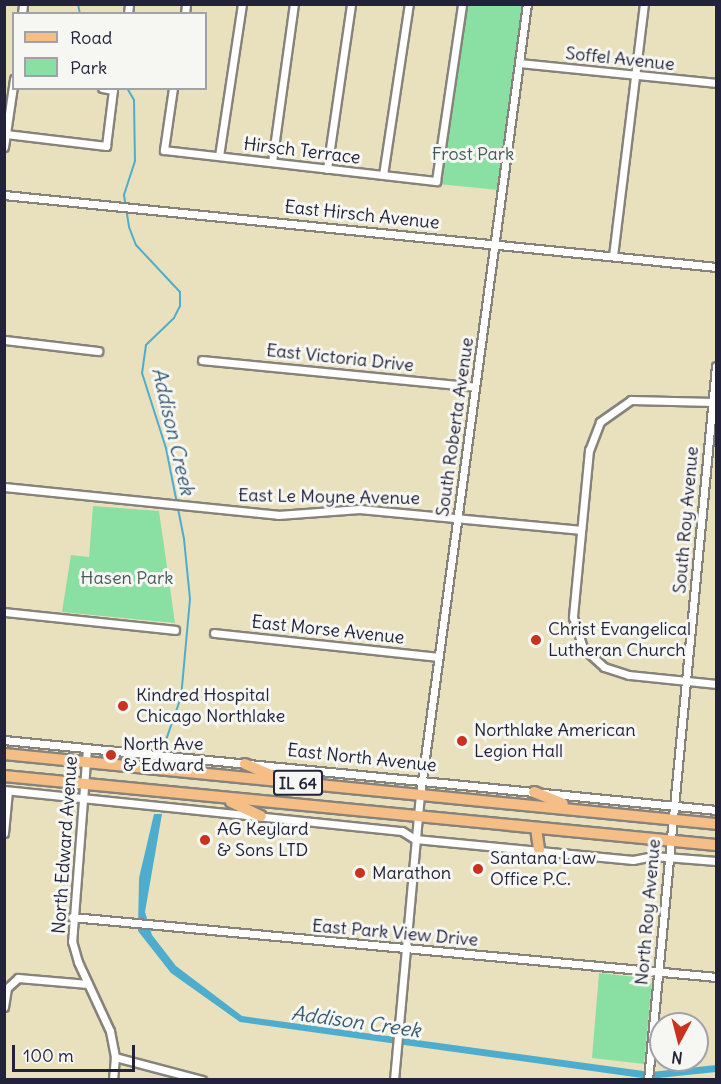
<!DOCTYPE html>
<html>
<head>
<meta charset="utf-8">
<style>
  body { margin:0 }
  #map { position:relative; width:721px; height:1084px; overflow:hidden; background:#e9e1bd; font-family:Delius,sans-serif }
  div>[style] { position:absolute }
  .green>* { inset:0; background:#8adfa2 }
  .water>* { inset:0; background:#4eadcd }
  .stream>* { height:2px; margin:-1px; padding:0 1px; transform-origin:1px; border-radius:1px; background:#4eadcd }
  .roads { filter:drop-shadow(2px 0 #86827c) drop-shadow(-2px 0 #86827c) drop-shadow(0 2px #86827c) drop-shadow(0 -2px #86827c) }
  .street>* { height:7px; margin:-3.5px; padding:0 3.5px; transform-origin:3.5px; border-radius:3.5px; background:#fff }
  .primary>* { height:10px; margin:-5px; padding:0 5px; transform-origin:5px; border-radius:5px; background:#f6be87 }
  .dots>* { width:16px; height:16px; translate:-50% -50%; box-sizing:border-box; border:3px solid #f6f6f2; border-radius:50% }
  span { translate:-50% -50%; white-space:nowrap; text-align:center; line-height:1.15; -webkit-text-stroke:6px #f6f6f2; paint-order:stroke }
  .shield-label span { padding:2px 4px; background:#f6f6f2; border:2px solid; border-radius:4px; -webkit-text-stroke-width:0 }
  .shield-label { font-size:16px; color:#22223b; font-weight:700 }
  .street-label { font-size:18px; color:#22223b }
  .park-label { font-size:18px; color:#415b5a }
  .poi-label { font-size:18px; color:#22223b }
  .left { translate:0 -50%; text-align:left }
  .water-label { font-size:20px; color:#345a75; font-style:italic }
  .frame { position:absolute; inset:0; border:6px solid #22223b; pointer-events:none }
  .legend { position:absolute; left:12px; top:12px; width:195px; height:78px; box-sizing:border-box; background:#f6f6f2; border:2px solid #a1a1a9; margin:0; padding:8px 10px; list-style:none; font-size:18px; color:#22223b }
  .legend li { display:flex; align-items:center; gap:12px; height:30px }
  .legend b { width:30px; border:2px solid #a1a1a9 }
  .north { position:absolute; left:649px; top:1012px; width:60px; height:60px; box-sizing:border-box; background:#f6f6f2; border:2px solid #a1a1a9; border-radius:50%; rotate:187deg; font-size:16px; font-weight:700; line-height:24px; text-align:center; color:#22223b }
  .north::after { content:''; display:block; margin:auto; width:21px; height:27px; background:#c8321e; clip-path:polygon(50% 0,100% 100%,50% 72%,0 100%) }
  .scale { position:absolute; left:12px; top:1045px; width:123px; height:27px; box-sizing:border-box; border:3px solid #22223b; border-top:0; padding-left:8px; font-size:18px; line-height:21px; white-space:nowrap; color:#22223b; -webkit-text-stroke:4px #f6f6f2; paint-order:stroke }
</style>
</head>
<body>
<div id="map">
  <div class="green">
    <div style="clip-path:polygon(464px 5px,523px 5px,499px 190px,438px 184px)"></div>
    <div style="clip-path:polygon(93px 506px,159px 511px,175px 623px,62px 612px,71px 555px,89px 557px)"></div>
    <div style="clip-path:polygon(599px 973px,645px 978px,652px 984px,644px 1064px,592px 1058px)"></div>
  </div>
  <div class="water">
    <div style="clip-path:polygon(154px 814px,162px 814px,145px 912px,152px 935px,176px 966px,242px 1016px,651px 1072px,716px 1065px,716px 1072px,649px 1079px,240px 1022px,171px 973px,138px 931px,139px 878px)"></div>
  </div>
  <div class="stream">
    <div style="left:78px;top:4px;width:10px;rotate:79deg"></div>
    <div style="left:127px;top:88px;width:14px;rotate:60deg"></div>
    <div style="left:134px;top:100px;width:61px;rotate:89.1deg"></div>
    <div style="left:135px;top:161px;width:36px;rotate:108deg"></div>
    <div style="left:124px;top:195px;width:32px;rotate:81deg"></div>
    <div style="left:129px;top:227px;width:19px;rotate:69deg"></div>
    <div style="left:136px;top:245px;width:64px;rotate:46.9deg"></div>
    <div style="left:180px;top:292px;width:14px;rotate:90deg"></div>
    <div style="left:180px;top:306px;width:13px;rotate:117deg"></div>
    <div style="left:174px;top:318px;width:39px;rotate:136deg"></div>
    <div style="left:146px;top:345px;width:28px;rotate:98deg"></div>
    <div style="left:142px;top:373px;width:79px;rotate:72.3deg"></div>
    <div style="left:166px;top:448px;width:93px;rotate:78.8deg"></div>
    <div style="left:184px;top:539px;width:60px;rotate:84.3deg"></div>
    <div style="left:190px;top:599px;width:98px;rotate:95.2deg"></div>
    <div style="left:181px;top:697px;width:46px;rotate:109.2deg"></div>
  </div>
  <div class="roads">
    <div class="street">
      <div style="left:22px;top:14px;width:10px;rotate:-84deg"></div>
      <div style="left:128px;top:14px;width:10px;rotate:-84deg"></div>
      <div style="left:185px;top:14px;width:10px;rotate:-84deg"></div>
      <div style="left:520px;top:63px;width:197px;rotate:5.8deg"></div>
      <div style="left:173px;top:88px;width:63px;rotate:98.3deg"></div>
      <div style="left:164px;top:150px;width:274px;rotate:6.5deg"></div>
      <div style="left:436px;top:181px;width:179px;rotate:-81.6deg"></div>
      <div style="left:6px;top:134px;width:101px;rotate:6.8deg"></div>
      <div style="left:106px;top:146px;width:56px;rotate:-82.9deg"></div>
      <div style="left:113px;top:90px;width:11px;rotate:-170deg"></div>
      <div style="left:4px;top:147px;width:69px;rotate:-81.6deg"></div>
      <div style="left:219px;top:156px;width:154px;rotate:-81.4deg"></div>
      <div style="left:272px;top:162px;width:160px;rotate:-82.1deg"></div>
      <div style="left:327px;top:169px;width:167px;rotate:-81.7deg"></div>
      <div style="left:383px;top:175px;width:173px;rotate:-81.4deg"></div>
      <div style="left:4px;top:195px;width:716px;rotate:5.77deg"></div>
      <div style="left:613px;top:256px;width:254px;rotate:-83deg"></div>
      <div style="left:4px;top:340px;width:95px;rotate:6.7deg"></div>
      <div style="left:202px;top:360px;width:274px;rotate:5.6deg"></div>
      <div style="left:714px;top:402px;width:83px;rotate:-178.6deg"></div>
      <div style="left:631px;top:400px;width:38px;rotate:145deg"></div>
      <div style="left:600px;top:422px;width:30px;rotate:111deg"></div>
      <div style="left:589px;top:450px;width:168px;rotate:95.5deg"></div>
      <div style="left:573px;top:617px;width:33px;rotate:72deg"></div>
      <div style="left:583px;top:648px;width:28px;rotate:42deg"></div>
      <div style="left:604px;top:667px;width:26px;rotate:18deg"></div>
      <div style="left:629px;top:675px;width:87px;rotate:5.9deg"></div>
      <div style="left:4px;top:487px;width:275px;rotate:5.8deg"></div>
      <div style="left:278px;top:515px;width:82px;rotate:-4.2deg"></div>
      <div style="left:360px;top:509px;width:222px;rotate:5.4deg"></div>
      <div style="left:4px;top:612px;width:172px;rotate:6deg"></div>
      <div style="left:214px;top:633px;width:225px;rotate:6.1deg"></div>
      <div style="left:4px;top:740px;width:715px;rotate:5.61deg"></div>
      <div style="left:87px;top:748px;width:194px;rotate:94.4deg"></div>
      <div style="left:72px;top:941px;width:22px;rotate:74deg"></div>
      <div style="left:78px;top:962px;width:76px;rotate:65.1deg"></div>
      <div style="left:110px;top:1031px;width:26px;rotate:79deg"></div>
      <div style="left:115px;top:1057px;width:23px;rotate:95deg"></div>
      <div style="left:4px;top:790px;width:400px;rotate:5.9deg"></div>
      <div style="left:402px;top:831px;width:15px;rotate:32deg"></div>
      <div style="left:415px;top:839px;width:219px;rotate:5.5deg"></div>
      <div style="left:633px;top:860px;width:20px;rotate:-11deg"></div>
      <div style="left:653px;top:856px;width:63px;rotate:4.5deg"></div>
      <div style="left:4px;top:833px;width:42px;rotate:-84.6deg"></div>
      <div style="left:72px;top:917px;width:647px;rotate:5.32deg"></div>
      <div style="left:4px;top:1007px;width:19px;rotate:-81deg"></div>
      <div style="left:7px;top:988px;width:15px;rotate:-42deg"></div>
      <div style="left:18px;top:978px;width:70px;rotate:4.9deg"></div>
      <div style="left:115px;top:1057px;width:90px;rotate:14.8deg"></div>
      <div style="left:394px;top:1080px;width:286px;rotate:-84.8deg"></div>
      <div style="left:420px;top:795px;width:798px;rotate:-82.3deg"></div>
      <div style="left:648px;top:1080px;width:717px;rotate:-84.56deg"></div>
    </div>
    <div class="primary">
      <div style="left:4px;top:754px;width:715px;rotate:5.61deg"></div>
      <div style="left:245px;top:764px;width:33px;rotate:23deg"></div>
      <div style="left:4px;top:776px;width:715px;rotate:5.54deg"></div>
      <div style="left:534px;top:792px;width:31px;rotate:22deg"></div>
      <div style="left:231px;top:802px;width:33px;rotate:25deg"></div>
      <div style="left:536px;top:828px;width:22px;rotate:82deg"></div>
    </div>
  </div>
  <div class="dots">
    <div style="left:536px;top:640px;background:#c8321e"></div>
    <div style="left:123px;top:706px;background:#c8321e"></div>
    <div style="left:462px;top:741px;background:#c8321e"></div>
    <div style="left:111px;top:755px;background:#c8321e"></div>
    <div style="left:205px;top:840px;background:#c8321e"></div>
    <div style="left:478px;top:869px;background:#c8321e"></div>
    <div style="left:360px;top:873px;background:#c8321e"></div>
  </div>
  <div class="shield-label">
    <span style="left:298px;top:783px">IL 64</span>
  </div>
  <div class="street-label">
    <span style="left:620px;top:59px;rotate:6deg">Soffel Avenue</span>
    <span style="left:302px;top:151px;rotate:7deg">Hirsch Terrace</span>
    <span style="left:362px;top:215px;rotate:6deg">East Hirsch Avenue</span>
    <span style="left:340px;top:358px;rotate:6deg">East Victoria Drive</span>
    <span style="left:455px;top:427px;rotate:-82deg">South Roberta Avenue</span>
    <span style="left:329px;top:497px;rotate:1deg">East Le Moyne Avenue</span>
    <span style="left:686px;top:520px;rotate:-85deg">South Roy Avenue</span>
    <span style="left:328px;top:630px;rotate:6deg">East Morse Avenue</span>
    <span style="left:362px;top:758px;rotate:6deg">East North Avenue</span>
    <span style="left:65px;top:845px;rotate:-86deg">North Edward Avenue</span>
    <span style="left:648px;top:912px;rotate:-85deg">North Roy Avenue</span>
    <span style="left:395px;top:933px;rotate:5deg">East Park View Drive</span>
  </div>
  <div class="park-label">
    <span style="left:473px;top:154px">Frost Park</span>
    <span style="left:127px;top:578px">Hasen Park</span>
  </div>
  <div class="poi-label">
    <span class="left" style="left:548px;top:640px">Christ Evangelical<br>Lutheran Church</span>
    <span class="left" style="left:136px;top:706px">Kindred Hospital<br>Chicago Northlake</span>
    <span class="left" style="left:474px;top:741px">Northlake American<br>Legion Hall</span>
    <span class="left" style="left:123px;top:755px">North Ave<br>&amp; Edward</span>
    <span class="left" style="left:217px;top:840px">AG Keylard<br>&amp; Sons LTD</span>
    <span class="left" style="left:490px;top:869px">Santana Law<br>Office P.C.</span>
    <span class="left" style="left:372px;top:873px">Marathon</span>
  </div>
  <div class="water-label">
    <span style="left:174px;top:431px;rotate:77deg">Addison Creek</span>
    <span style="left:356px;top:1021px;rotate:8deg">Addison Creek</span>
  </div>
  <div class="frame"></div>
  <ul class="legend">
  <li><b style="height:8px;background:#f6be87"></b>Road</li>
  <li><b style="height:16px;background:#8adfa2"></b>Park</li>
  </ul>
  <div class="north">N</div>
  <div class="scale">100 m</div>
</div>
</body>
</html>
